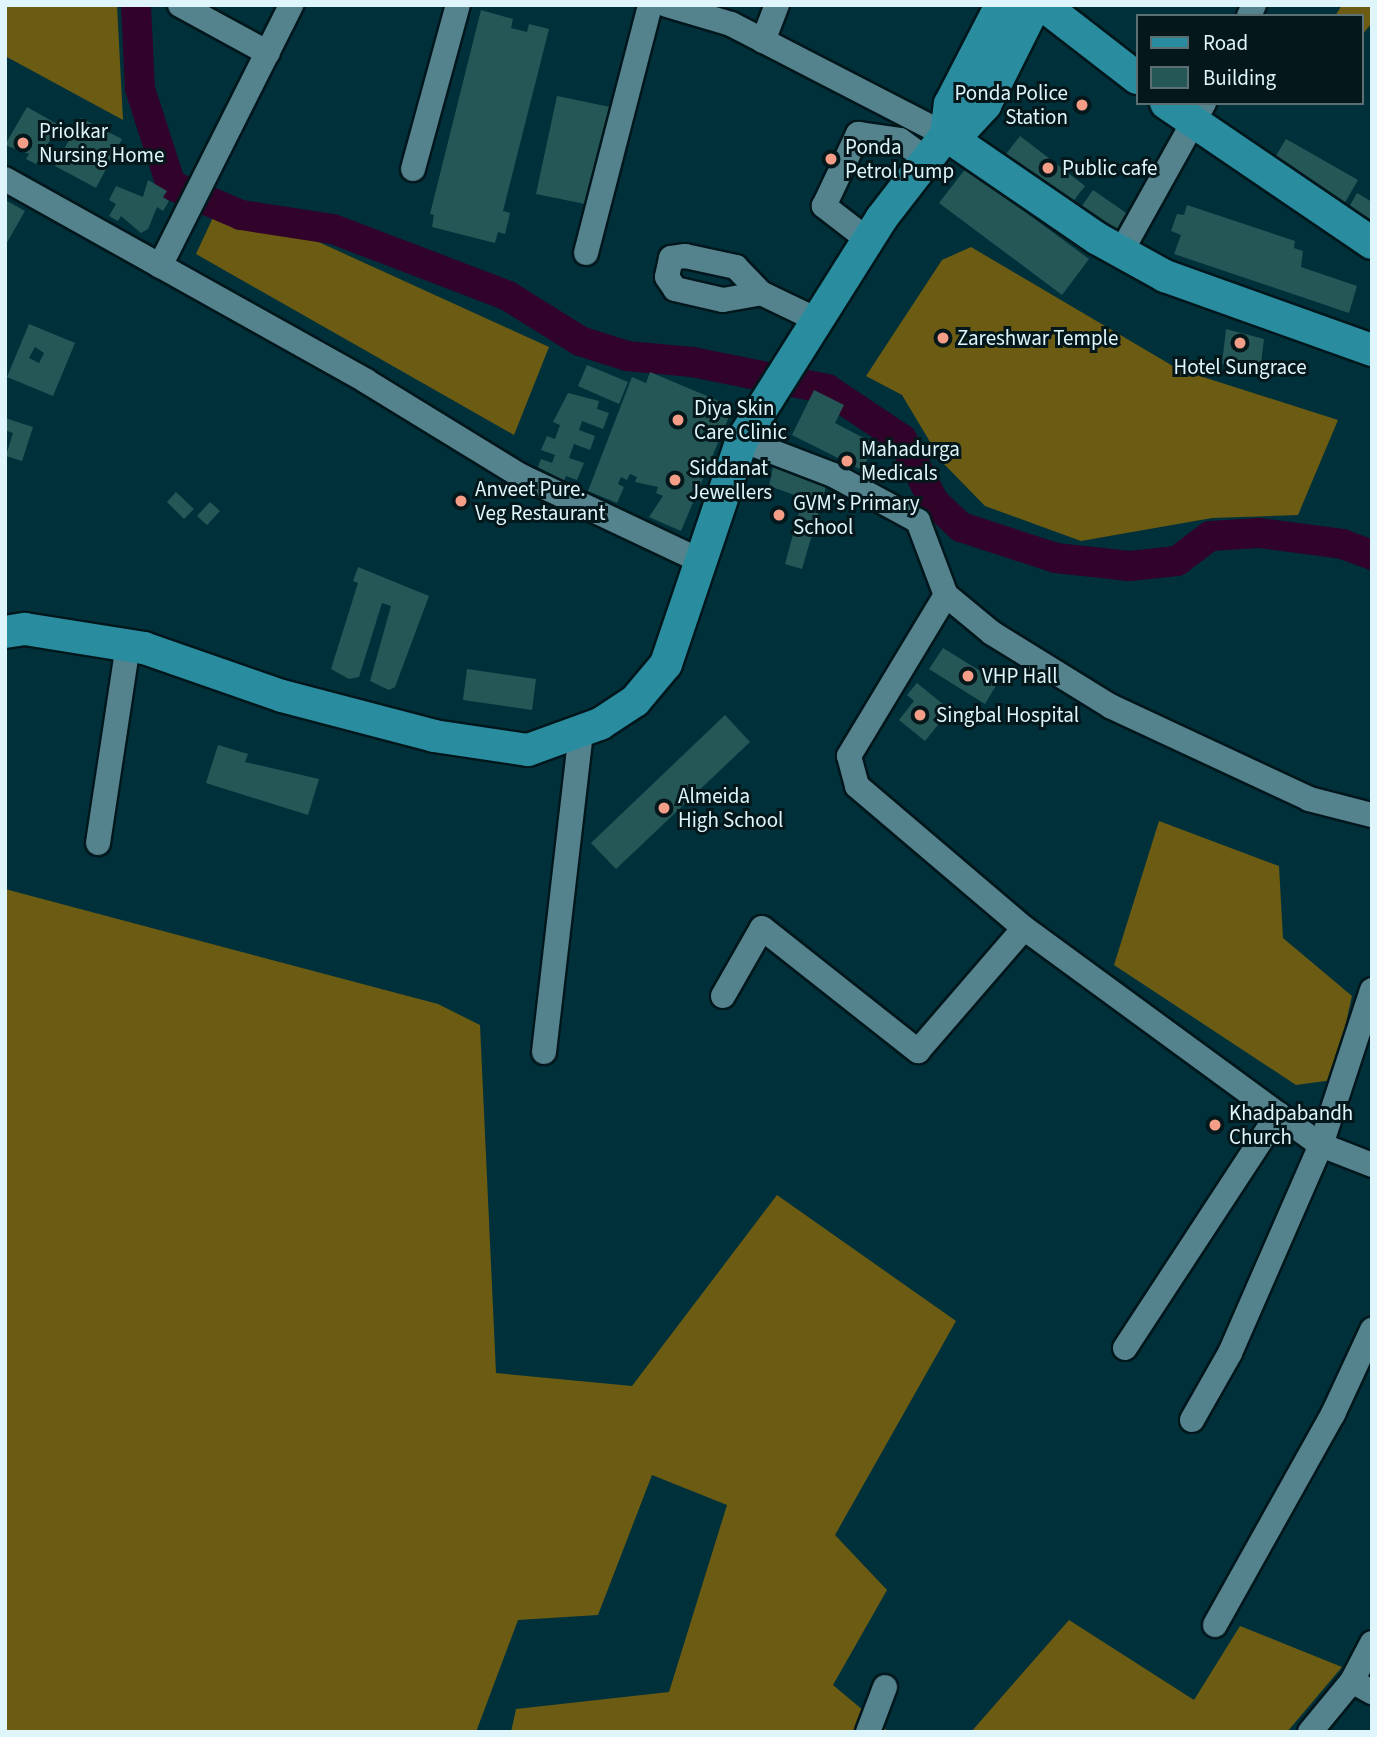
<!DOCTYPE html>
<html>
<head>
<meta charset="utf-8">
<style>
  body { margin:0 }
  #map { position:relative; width:1377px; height:1737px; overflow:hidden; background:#00313b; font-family:"Source Sans 3",sans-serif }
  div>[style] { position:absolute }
  .forest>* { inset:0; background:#6c5b12 }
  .river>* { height:30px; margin:-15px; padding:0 15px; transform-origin:15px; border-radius:15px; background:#31032b }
  .building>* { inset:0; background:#265757 }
  .roads { filter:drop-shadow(2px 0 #01171c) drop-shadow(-2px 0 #01171c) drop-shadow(0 2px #01171c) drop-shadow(0 -2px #01171c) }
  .minor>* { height:24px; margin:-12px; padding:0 12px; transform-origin:12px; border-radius:12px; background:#54828d }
  .major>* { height:32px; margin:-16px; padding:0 16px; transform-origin:16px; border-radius:16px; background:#298c9f }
  .dots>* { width:19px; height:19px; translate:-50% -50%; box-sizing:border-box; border:4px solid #04171b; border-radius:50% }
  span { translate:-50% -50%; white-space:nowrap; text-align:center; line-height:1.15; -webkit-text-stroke:6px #04171b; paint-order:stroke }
  .poi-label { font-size:21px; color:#ddf5fb }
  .right { translate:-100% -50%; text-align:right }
  .left { translate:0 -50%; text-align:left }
  .frame { position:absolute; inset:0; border:7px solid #ddf5fb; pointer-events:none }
  .legend { position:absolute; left:1136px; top:14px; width:228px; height:91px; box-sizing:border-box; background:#04171b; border:2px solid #5b7075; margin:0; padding:9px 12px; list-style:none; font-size:21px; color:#ddf5fb }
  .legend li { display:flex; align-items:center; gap:14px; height:35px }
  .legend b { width:35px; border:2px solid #5b7075 }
</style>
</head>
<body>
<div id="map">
  <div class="forest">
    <div style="clip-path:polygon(5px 5px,117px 5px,123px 120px,5px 56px)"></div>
    <div style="clip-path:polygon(1342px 5px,1372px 5px,1372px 23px,1361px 36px,1361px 16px,1335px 16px)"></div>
    <div style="clip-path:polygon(222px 198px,549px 347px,514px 435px,196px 254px)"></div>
    <div style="clip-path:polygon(971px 247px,1178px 369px,1338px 420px,1298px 515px,1212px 518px,1081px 541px,985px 506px,942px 462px,902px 395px,866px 376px,942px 260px)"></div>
    <div style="clip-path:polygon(1159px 821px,1279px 866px,1283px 938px,1352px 996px,1333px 1080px,1296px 1085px,1114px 965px)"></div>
    <div style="clip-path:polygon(5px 889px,438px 1004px,480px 1025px,496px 1373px,632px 1386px,777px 1195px,956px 1321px,835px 1535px,887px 1590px,833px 1685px,889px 1732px,511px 1732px,516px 1709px,669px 1692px,727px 1505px,652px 1475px,598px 1615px,518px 1620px,476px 1732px,5px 1732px)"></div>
    <div style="clip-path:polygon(1069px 1620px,1194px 1700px,1240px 1626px,1342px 1667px,1287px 1732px,971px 1732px)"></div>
  </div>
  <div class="river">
    <div style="left:136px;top:5px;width:84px;rotate:87.3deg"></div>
    <div style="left:140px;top:89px;width:101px;rotate:72.1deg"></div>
    <div style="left:171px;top:185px;width:76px;rotate:23.2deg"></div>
    <div style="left:241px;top:215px;width:93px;rotate:8.7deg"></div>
    <div style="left:333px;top:229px;width:187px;rotate:20.9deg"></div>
    <div style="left:508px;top:296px;width:85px;rotate:32deg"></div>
    <div style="left:580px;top:341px;width:49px;rotate:17.7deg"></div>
    <div style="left:627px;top:356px;width:65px;rotate:5.3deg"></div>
    <div style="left:692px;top:362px;width:138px;rotate:11.3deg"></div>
    <div style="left:827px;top:389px;width:90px;rotate:33.7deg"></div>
    <div style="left:902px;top:439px;width:71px;rotate:63.1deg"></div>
    <div style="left:934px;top:502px;width:37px;rotate:43deg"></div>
    <div style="left:961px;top:527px;width:100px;rotate:18.1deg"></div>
    <div style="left:1056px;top:558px;width:74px;rotate:6.2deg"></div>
    <div style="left:1130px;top:566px;width:47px;rotate:-6.1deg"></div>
    <div style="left:1177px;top:561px;width:41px;rotate:-37.1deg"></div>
    <div style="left:1210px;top:536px;width:49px;rotate:-3.5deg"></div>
    <div style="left:1259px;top:533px;width:84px;rotate:7.5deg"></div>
    <div style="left:1342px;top:544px;width:32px;rotate:20deg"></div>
  </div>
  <div class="building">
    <div style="clip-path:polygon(481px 10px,513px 19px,511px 28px,527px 32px,529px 24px,549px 29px,503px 211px,510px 213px,505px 234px,498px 232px,495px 243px,432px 227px,434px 215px,430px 214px)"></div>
    <div style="clip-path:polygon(557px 96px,610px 107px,590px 205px,536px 194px)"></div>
    <div style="clip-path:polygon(27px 107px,59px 125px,36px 164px,26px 159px,29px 154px,5px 145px)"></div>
    <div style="clip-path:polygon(81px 118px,122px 139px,96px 188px,55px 166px)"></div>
    <div style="clip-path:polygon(1020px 136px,1085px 186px,1068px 208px,1003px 158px)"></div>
    <div style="clip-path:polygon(1286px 139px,1358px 180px,1343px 206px,1271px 164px)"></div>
    <div style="clip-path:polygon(966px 168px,1089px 259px,1062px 295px,939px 203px)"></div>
    <div style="clip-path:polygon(148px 180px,167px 191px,163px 197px,169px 201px,163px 211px,157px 207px,148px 229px,141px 233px,121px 216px,118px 221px,109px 216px,116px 204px,109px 200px,116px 186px,143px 197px)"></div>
    <div style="clip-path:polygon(1093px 190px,1132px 217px,1116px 240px,1077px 213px)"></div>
    <div style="clip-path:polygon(1357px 193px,1372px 202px,1372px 221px,1349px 207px)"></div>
    <div style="clip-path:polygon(5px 200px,25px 211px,5px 246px)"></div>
    <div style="clip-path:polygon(1187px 205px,1295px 241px,1294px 248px,1303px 251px,1301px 267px,1357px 286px,1349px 313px,1174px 254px,1181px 235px,1171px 231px,1177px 214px,1184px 215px)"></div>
    <div style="clip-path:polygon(evenodd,29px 324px,75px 343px,53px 396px,7px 377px,29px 324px,35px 347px,44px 353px,39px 363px,29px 358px,35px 347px)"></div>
    <div style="clip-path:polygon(1226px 329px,1264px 339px,1260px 372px,1222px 364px)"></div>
    <div style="clip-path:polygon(587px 365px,628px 382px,619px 404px,578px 386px)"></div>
    <div style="clip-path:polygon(650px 372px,733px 407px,681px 531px,649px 517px,663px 496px,656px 493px,658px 487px,635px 482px,637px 477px,630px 474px,627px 480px,621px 477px,618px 484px,624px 487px,617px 503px,588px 491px,632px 377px,646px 383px)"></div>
    <div style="clip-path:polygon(814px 390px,844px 405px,835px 423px,875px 444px,862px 470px,792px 435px)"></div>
    <div style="clip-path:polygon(568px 393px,599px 401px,597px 409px,609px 413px,603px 429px,582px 421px,579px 430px,595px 436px,590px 450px,574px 444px,569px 458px,584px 463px,577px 480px,566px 476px,564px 481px,538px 467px,541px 459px,552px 463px,555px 455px,541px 450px,547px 436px,555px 439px,560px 425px,553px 422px)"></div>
    <div style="clip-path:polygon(5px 418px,33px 427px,22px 461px,6px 456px,13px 433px,5px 430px)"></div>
    <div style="clip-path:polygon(774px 462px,828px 480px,802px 569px,785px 564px,803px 498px,769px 486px)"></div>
    <div style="clip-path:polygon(176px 492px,194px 509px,184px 519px,167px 502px)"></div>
    <div style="clip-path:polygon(210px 502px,220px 511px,207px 525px,197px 516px)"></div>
    <div style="clip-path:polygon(358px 567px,429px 596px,395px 687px,389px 690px,370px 681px,391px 606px,382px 603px,359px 677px,349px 679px,331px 669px,358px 583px,353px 581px)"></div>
    <div style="clip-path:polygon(943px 648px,998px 682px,985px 704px,929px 669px)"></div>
    <div style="clip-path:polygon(467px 669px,536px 679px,532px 710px,463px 700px)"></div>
    <div style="clip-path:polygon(917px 683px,950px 710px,925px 741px,899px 720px,914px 701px,907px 695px)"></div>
    <div style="clip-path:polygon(725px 715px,750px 742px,616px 869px,591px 843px)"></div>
    <div style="clip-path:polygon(218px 745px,248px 754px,245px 762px,319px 779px,308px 815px,206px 783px)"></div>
  </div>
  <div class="roads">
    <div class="minor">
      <div style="left:180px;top:5px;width:100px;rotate:28.6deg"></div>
      <div style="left:667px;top:5px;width:67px;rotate:16.5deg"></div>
      <div style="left:731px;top:24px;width:242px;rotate:27.3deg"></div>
      <div style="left:1249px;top:16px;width:12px;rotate:-66deg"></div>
      <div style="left:763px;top:41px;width:39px;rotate:-69deg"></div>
      <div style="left:413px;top:169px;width:170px;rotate:-74.7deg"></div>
      <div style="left:5px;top:179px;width:414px;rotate:29.2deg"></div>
      <div style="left:366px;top:381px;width:182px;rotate:31.5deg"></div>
      <div style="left:521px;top:476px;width:199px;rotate:25.3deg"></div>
      <div style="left:868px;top:240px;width:56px;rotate:-142.3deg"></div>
      <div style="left:824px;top:206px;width:80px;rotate:-64.7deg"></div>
      <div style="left:858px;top:134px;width:42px;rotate:8.1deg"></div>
      <div style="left:900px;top:140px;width:31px;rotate:36deg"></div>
      <div style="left:1121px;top:252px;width:171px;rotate:-60.9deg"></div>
      <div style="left:586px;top:253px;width:256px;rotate:-75.5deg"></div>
      <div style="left:160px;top:266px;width:292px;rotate:-63.3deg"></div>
      <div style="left:761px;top:293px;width:36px;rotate:-134deg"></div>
      <div style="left:736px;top:267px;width:52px;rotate:-167.8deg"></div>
      <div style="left:685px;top:256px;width:14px;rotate:172deg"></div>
      <div style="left:671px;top:258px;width:19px;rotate:102deg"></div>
      <div style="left:667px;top:277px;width:14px;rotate:56deg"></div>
      <div style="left:675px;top:289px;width:49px;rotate:12.9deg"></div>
      <div style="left:723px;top:300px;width:39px;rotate:-10deg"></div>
      <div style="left:761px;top:293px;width:60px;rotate:25.7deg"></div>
      <div style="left:742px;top:440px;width:97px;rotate:21deg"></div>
      <div style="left:833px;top:475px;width:97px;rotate:28.4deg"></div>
      <div style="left:918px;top:521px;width:79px;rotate:69.3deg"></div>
      <div style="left:946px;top:595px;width:60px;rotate:39.6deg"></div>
      <div style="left:992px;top:633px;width:139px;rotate:31.7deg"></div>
      <div style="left:1110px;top:706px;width:220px;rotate:25deg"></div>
      <div style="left:1309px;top:799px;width:65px;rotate:14.3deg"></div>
      <div style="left:946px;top:595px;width:188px;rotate:121.1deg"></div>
      <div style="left:849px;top:756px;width:31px;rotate:75deg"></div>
      <div style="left:857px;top:786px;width:219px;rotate:40.4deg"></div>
      <div style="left:98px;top:843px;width:200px;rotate:-81.4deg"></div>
      <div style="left:723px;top:996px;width:78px;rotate:-60.2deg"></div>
      <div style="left:762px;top:928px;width:199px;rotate:38.3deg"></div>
      <div style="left:918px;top:1051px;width:162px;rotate:-49.2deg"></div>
      <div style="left:1024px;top:928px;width:368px;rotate:36.2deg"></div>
      <div style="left:1321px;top:1145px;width:163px;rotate:-71.8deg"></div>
      <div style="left:544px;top:1052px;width:323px;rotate:-83.4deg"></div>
      <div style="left:1125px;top:1348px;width:280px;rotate:-56.8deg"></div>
      <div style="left:1192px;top:1420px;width:77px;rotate:-60.4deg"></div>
      <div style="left:1230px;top:1353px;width:227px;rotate:-66.4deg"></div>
      <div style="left:1321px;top:1145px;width:55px;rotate:21.4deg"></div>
      <div style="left:1215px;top:1625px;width:242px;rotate:-60.8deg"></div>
      <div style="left:1333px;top:1414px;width:93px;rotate:-65.1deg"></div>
      <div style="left:1352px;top:1681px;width:23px;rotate:29deg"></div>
      <div style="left:868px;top:1732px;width:48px;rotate:-69.3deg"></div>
      <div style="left:1310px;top:1732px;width:66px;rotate:-50.5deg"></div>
      <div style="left:1352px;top:1681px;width:43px;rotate:-62.2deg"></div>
    </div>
    <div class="major">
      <div style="left:1043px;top:5px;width:119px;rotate:37.8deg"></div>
      <div style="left:1166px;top:103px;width:249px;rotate:34.2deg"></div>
      <div style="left:946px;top:135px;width:184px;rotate:34.4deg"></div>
      <div style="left:1098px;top:239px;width:77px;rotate:28.9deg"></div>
      <div style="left:1165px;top:276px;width:220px;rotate:19.7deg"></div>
      <div style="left:946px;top:135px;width:14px;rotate:-12deg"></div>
      <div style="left:960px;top:132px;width:37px;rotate:-47deg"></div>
      <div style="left:985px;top:105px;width:112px;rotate:-63.4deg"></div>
      <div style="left:5px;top:632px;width:20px;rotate:-9deg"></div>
      <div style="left:25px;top:629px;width:121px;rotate:9.1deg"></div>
      <div style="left:144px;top:648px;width:146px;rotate:19.2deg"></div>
      <div style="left:282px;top:696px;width:157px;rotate:14.7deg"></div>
      <div style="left:434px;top:736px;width:95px;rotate:8.5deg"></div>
      <div style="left:528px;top:750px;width:77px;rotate:-19.9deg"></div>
      <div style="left:600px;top:724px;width:42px;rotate:-33.3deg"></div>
      <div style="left:635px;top:701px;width:48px;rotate:-50deg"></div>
      <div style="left:666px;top:664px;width:237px;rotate:-71.3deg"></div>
      <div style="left:742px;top:440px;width:261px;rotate:-57.8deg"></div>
      <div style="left:881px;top:219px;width:106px;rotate:-52.3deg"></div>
      <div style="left:946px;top:135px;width:31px;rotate:-83deg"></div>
      <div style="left:950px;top:104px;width:111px;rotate:-62.7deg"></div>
    </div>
  </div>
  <div class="dots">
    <div style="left:1082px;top:105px;background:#f49e88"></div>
    <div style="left:23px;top:143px;background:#f49e88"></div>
    <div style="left:831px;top:159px;background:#f49e88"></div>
    <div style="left:1048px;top:168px;background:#f49e88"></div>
    <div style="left:943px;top:338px;background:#f49e88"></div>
    <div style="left:1240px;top:343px;background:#f49e88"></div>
    <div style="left:678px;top:420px;background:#f49e88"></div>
    <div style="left:847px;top:461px;background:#f49e88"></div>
    <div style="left:675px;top:480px;background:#f49e88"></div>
    <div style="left:461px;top:501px;background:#f49e88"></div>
    <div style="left:779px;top:515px;background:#f49e88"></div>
    <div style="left:968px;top:676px;background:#f49e88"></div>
    <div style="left:920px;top:715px;background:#f49e88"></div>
    <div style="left:664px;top:808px;background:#f49e88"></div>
    <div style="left:1215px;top:1125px;background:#f49e88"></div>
  </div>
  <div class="poi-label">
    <span class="right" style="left:1068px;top:105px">Ponda Police<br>Station</span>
    <span class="left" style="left:39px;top:143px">Priolkar<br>Nursing Home</span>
    <span class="left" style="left:845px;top:159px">Ponda<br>Petrol Pump</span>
    <span class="left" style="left:1062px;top:168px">Public cafe</span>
    <span class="left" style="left:957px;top:338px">Zareshwar Temple</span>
    <span style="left:1240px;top:367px">Hotel Sungrace</span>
    <span class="left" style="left:694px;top:420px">Diya Skin<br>Care Clinic</span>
    <span class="left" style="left:861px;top:461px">Mahadurga<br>Medicals</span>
    <span class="left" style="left:689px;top:480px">Siddanat<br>Jewellers</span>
    <span class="left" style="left:475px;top:501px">Anveet Pure.<br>Veg Restaurant</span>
    <span class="left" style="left:793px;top:515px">GVM's Primary<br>School</span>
    <span class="left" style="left:982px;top:676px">VHP Hall</span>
    <span class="left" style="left:936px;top:715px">Singbal Hospital</span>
    <span class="left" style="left:678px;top:808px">Almeida<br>High School</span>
    <span class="left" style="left:1229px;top:1125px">Khadpabandh<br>Church</span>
  </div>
  <div class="frame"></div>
  <ul class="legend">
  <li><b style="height:9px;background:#298c9f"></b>Road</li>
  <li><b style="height:19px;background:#265757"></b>Building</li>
  </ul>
</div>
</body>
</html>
